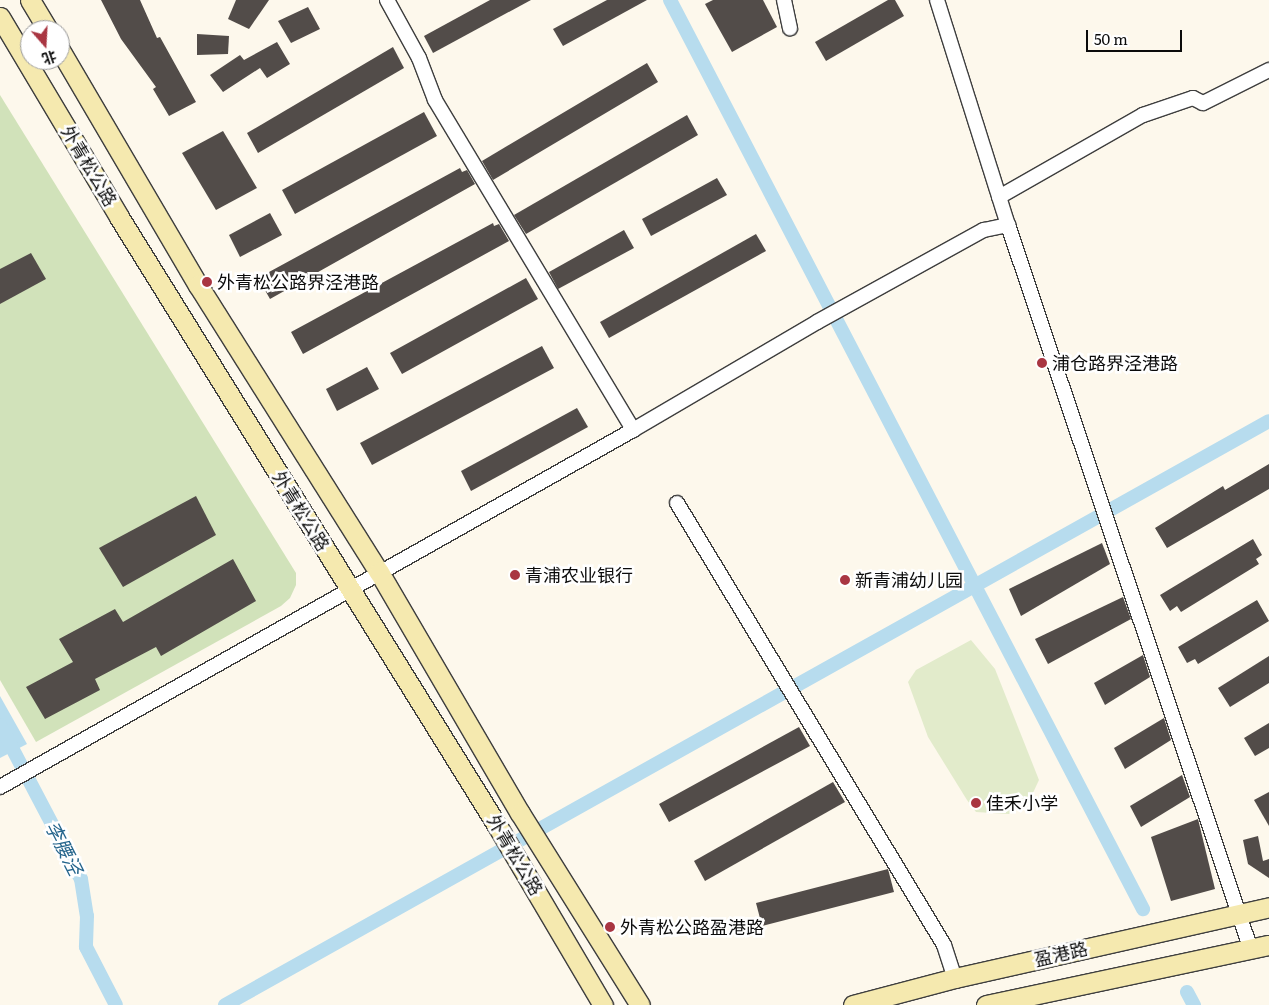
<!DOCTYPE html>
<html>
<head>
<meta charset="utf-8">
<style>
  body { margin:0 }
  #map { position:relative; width:1269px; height:1005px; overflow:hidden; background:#fdf8ec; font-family:Literata,"Noto Sans SC",serif }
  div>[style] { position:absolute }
  .green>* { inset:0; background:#d1e2ba }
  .pitch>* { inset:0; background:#e2ebcb }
  .water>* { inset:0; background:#b7dcee }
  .canal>* { height:14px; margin:-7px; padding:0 7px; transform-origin:7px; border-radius:7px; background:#b7dcee }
  .building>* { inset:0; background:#524c49 }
  .roads { filter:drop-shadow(1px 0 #3e3e3e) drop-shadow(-1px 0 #3e3e3e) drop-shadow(0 1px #3e3e3e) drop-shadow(0 -1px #3e3e3e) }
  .minor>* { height:14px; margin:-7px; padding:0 7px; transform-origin:7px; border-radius:7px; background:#fff }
  .secondary>* { height:19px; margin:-9.5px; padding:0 9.5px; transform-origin:9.5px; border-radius:9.5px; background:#f5e9af }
  .dots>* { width:14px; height:14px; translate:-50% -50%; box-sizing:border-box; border:2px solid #fff; border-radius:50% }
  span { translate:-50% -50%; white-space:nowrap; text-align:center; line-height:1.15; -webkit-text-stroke:5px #fff; paint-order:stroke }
  .street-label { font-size:18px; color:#0b0b0b }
  .poi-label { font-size:18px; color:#0b0b0b }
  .left { translate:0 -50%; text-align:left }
  .water-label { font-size:19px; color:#25658c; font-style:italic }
  .north { position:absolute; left:20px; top:20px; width:50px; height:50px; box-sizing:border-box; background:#fff; border:1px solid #9d9d9d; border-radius:50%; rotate:161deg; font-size:14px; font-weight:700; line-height:20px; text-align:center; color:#0b0b0b }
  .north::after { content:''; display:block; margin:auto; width:18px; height:22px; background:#a93642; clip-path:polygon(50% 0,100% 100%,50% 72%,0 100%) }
  .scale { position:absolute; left:1086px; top:30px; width:96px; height:22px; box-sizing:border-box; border:2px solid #0b0b0b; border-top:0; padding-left:6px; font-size:15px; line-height:18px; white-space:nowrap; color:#0b0b0b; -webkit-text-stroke:4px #fff; paint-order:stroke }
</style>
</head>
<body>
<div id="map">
  <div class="green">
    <div style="clip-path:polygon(0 95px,296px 573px,296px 585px,290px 598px,281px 606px,36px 742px,0 680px)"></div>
  </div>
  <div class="pitch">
    <div style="clip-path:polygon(971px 640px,995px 669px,1039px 780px,1031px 797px,1009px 814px,976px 812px,967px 800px,928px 737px,908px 682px,916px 670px)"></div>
  </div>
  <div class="water">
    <div style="clip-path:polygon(0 696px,27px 744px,0 758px)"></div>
  </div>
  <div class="canal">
    <div style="left:670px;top:0;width:1025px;rotate:62.51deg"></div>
    <div style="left:0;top:725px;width:174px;rotate:62.3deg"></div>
    <div style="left:81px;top:879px;width:37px;rotate:81deg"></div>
    <div style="left:87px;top:916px;width:31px;rotate:92deg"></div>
    <div style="left:86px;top:947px;width:65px;rotate:62.7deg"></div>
    <div style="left:1187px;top:992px;width:15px;rotate:62deg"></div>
    <div style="left:225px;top:1005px;width:1196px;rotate:-29.22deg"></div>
  </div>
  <div class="building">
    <div style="clip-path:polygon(101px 0,140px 0,157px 38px,160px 37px,196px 102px,169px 116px,153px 89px,156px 87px,121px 39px)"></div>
    <div style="clip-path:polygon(236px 0,269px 0,249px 29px,228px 19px)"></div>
    <div style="clip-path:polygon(490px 0,531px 0,433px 53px,424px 36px)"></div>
    <div style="clip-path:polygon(607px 0,647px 0,563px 46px,553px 29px)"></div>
    <div style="clip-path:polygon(713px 0,763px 0,777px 27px,732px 52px,705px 4px)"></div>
    <div style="clip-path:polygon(888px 0,895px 0,904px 16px,826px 61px,815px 42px)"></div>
    <div style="clip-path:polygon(308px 7px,320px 29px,291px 43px,278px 21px)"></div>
    <div style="clip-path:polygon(197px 34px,229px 36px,228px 54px,197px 55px)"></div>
    <div style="clip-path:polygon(277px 42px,290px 64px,267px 78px,260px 68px,223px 92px,210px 75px,240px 55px,244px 60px)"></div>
    <div style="clip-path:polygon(393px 47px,404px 68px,258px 153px,247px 133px)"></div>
    <div style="clip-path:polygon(647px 63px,658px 82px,493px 180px,482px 161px)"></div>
    <div style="clip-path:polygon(424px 112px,437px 136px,295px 214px,282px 190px)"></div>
    <div style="clip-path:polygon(687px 115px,698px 135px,526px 234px,514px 215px)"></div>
    <div style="clip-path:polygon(223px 131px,257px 188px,216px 210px,182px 153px)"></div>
    <div style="clip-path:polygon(460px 168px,462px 172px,467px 170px,475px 184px,270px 299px,258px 278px)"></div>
    <div style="clip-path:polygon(717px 178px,727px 195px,651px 236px,642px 219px)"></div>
    <div style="clip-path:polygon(270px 213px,282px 235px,240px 257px,229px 235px)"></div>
    <div style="clip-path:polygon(493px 223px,494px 226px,499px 224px,509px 241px,303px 354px,291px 332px)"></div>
    <div style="clip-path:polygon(624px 230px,634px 248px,558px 289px,549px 272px)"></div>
    <div style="clip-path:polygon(756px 234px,766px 251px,609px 338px,600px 322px)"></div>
    <div style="clip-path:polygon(31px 253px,46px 279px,0 304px,0 269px)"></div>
    <div style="clip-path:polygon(526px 278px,538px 299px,402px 374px,390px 353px)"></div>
    <div style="clip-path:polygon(542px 346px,554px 368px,372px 465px,360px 443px)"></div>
    <div style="clip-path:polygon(367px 367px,379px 389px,337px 411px,326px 389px)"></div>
    <div style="clip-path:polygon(577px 408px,588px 427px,471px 491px,461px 471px)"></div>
    <div style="clip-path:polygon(1269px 464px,1269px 489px,1167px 548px,1155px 528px,1223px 486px,1225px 490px)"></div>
    <div style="clip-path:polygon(196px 496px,216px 535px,123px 587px,99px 548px)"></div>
    <div style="clip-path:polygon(1253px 539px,1262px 555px,1256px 559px,1259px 564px,1181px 612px,1177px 606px,1170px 611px,1160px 595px)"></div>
    <div style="clip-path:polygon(1102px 543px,1110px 564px,1021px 616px,1009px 589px)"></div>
    <div style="clip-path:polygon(233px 559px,256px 601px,161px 656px,156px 647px,95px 679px,100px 690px,45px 719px,26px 687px,73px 662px,59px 639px,115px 609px,123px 622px)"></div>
    <div style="clip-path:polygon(1123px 597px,1131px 619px,1048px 664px,1035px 639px)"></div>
    <div style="clip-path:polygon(1257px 600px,1269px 621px,1198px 664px,1195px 659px,1187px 663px,1178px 647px)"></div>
    <div style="clip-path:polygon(1143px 655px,1150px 677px,1105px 705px,1094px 683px)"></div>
    <div style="clip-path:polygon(1269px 656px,1269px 683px,1230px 707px,1218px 688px)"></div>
    <div style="clip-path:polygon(1164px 718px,1171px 740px,1125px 769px,1114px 748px)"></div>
    <div style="clip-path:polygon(1269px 723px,1269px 748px,1255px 756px,1244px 738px)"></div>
    <div style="clip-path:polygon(799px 727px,810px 746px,669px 822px,659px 804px)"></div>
    <div style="clip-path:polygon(1182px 775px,1190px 797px,1141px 827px,1130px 806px)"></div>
    <div style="clip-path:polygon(833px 782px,845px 802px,705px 881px,694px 861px)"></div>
    <div style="clip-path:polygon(1269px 792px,1269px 826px,1254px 800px)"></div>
    <div style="clip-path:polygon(1198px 819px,1215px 889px,1171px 901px,1151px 837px)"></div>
    <div style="clip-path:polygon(1258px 836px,1263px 861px,1269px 859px,1269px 878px,1248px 864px,1243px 840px)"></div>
    <div style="clip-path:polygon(888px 869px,894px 892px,762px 926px,756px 903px)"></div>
  </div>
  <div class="roads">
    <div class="minor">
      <div style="left:387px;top:0;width:66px;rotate:61.1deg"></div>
      <div style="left:419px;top:58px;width:45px;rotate:69.1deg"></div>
      <div style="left:435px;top:100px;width:385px;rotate:59deg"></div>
      <div style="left:784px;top:0;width:29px;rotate:78deg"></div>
      <div style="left:937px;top:0;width:236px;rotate:72.5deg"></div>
      <div style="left:1008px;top:225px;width:765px;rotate:71.47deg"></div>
      <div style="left:999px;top:197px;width:166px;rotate:-29.7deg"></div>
      <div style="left:1143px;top:115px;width:53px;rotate:-18.8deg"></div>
      <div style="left:1193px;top:98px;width:11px;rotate:27deg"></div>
      <div style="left:1203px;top:103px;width:74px;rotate:-26.6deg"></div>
      <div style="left:677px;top:503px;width:516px;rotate:58.86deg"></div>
      <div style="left:944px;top:945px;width:35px;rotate:72deg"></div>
      <div style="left:0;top:787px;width:727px;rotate:-29.42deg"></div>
      <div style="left:633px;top:430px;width:213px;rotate:-30.4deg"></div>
      <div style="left:817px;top:322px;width:191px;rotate:-28.9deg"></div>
      <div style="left:984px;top:230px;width:25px;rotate:-12deg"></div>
    </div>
    <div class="secondary">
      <div style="left:30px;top:0;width:35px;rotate:59deg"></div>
      <div style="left:0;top:17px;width:233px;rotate:59.2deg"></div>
      <div style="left:119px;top:217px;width:718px;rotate:58.15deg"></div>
      <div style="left:498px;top:827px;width:207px;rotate:59.5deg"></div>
      <div style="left:60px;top:50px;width:273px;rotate:59.6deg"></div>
      <div style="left:198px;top:285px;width:339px;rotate:57.8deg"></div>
      <div style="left:379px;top:572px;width:279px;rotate:59.7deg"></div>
      <div style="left:520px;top:813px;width:226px;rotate:58deg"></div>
      <div style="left:853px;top:1005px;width:106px;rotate:-14.8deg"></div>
      <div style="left:955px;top:978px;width:322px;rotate:-12.7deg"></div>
      <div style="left:986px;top:1005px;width:289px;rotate:-12deg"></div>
    </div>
  </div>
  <div class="dots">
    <div style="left:207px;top:282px;background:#a93642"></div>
    <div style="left:1042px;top:363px;background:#a93642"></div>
    <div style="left:515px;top:575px;background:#a93642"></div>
    <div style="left:845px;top:580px;background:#a93642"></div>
    <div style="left:976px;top:803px;background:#a93642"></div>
    <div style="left:610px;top:927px;background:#a93642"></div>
  </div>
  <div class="street-label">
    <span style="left:89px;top:166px;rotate:59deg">外青松公路</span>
    <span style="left:301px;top:511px;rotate:58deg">外青松公路</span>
    <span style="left:515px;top:855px;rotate:59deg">外青松公路</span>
    <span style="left:1061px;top:954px;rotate:-13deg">盈港路</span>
  </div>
  <div class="poi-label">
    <span class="left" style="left:217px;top:282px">外青松公路界泾港路</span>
    <span class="left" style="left:1052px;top:363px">浦仓路界泾港路</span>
    <span class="left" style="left:525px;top:575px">青浦农业银行</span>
    <span class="left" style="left:855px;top:580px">新青浦幼儿园</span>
    <span class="left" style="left:986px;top:803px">佳禾小学</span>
    <span class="left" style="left:620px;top:927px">外青松公路盈港路</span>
  </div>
  <div class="water-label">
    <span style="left:64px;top:848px;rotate:63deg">李腰泾</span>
  </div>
  <div class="north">北</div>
  <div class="scale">50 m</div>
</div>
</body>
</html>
